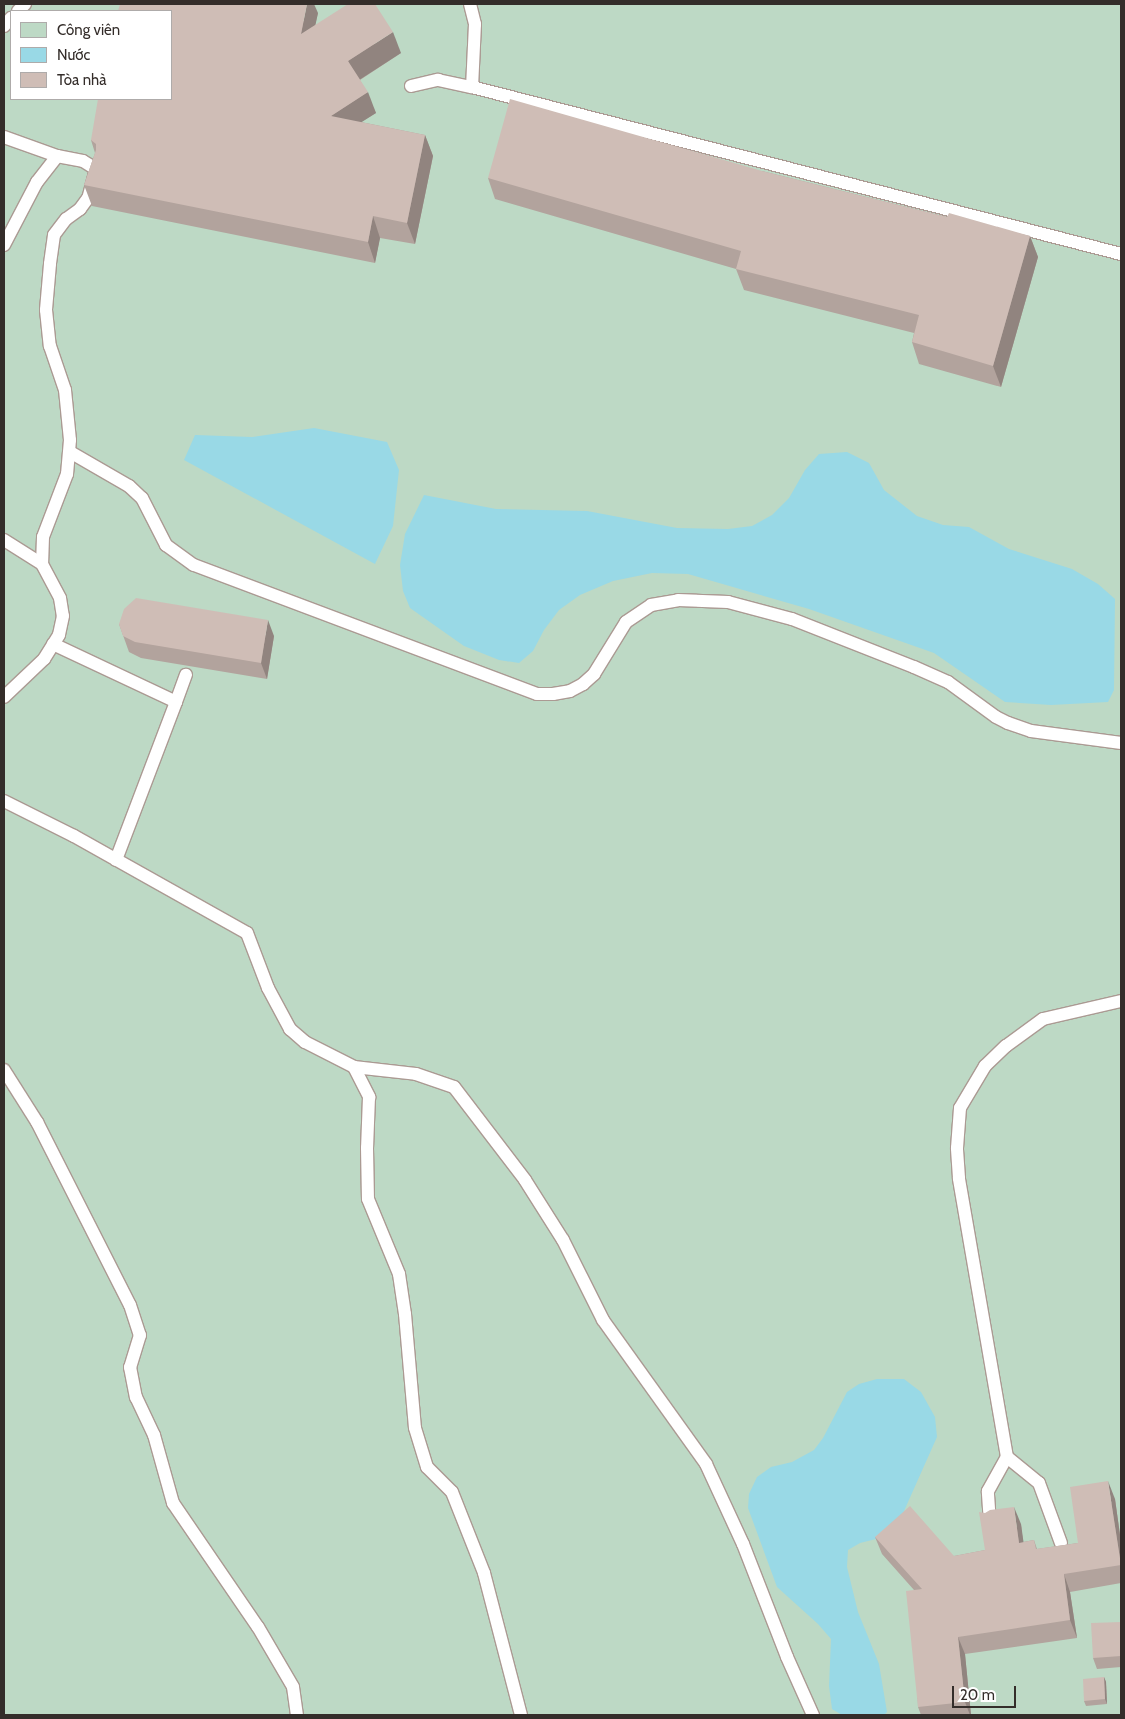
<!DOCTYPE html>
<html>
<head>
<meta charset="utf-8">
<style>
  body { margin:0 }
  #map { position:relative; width:1125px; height:1719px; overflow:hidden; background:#fef3ee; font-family:Cabin,sans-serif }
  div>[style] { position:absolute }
  .green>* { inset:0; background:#bdd9c5 }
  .water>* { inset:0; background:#99d9e6 }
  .roads { filter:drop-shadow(1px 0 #ab9a93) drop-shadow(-1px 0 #ab9a93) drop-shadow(0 1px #ab9a93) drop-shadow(0 -1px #ab9a93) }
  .service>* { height:12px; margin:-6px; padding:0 6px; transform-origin:6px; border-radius:6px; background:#fff }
  .wall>* { inset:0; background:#b2a39d }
  .shaded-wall>* { inset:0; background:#91847f }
  .building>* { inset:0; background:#cfbdb6 }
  span { translate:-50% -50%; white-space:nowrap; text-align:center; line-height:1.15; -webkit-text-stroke:4px #fff; paint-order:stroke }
  .frame { position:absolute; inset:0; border:5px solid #342d2a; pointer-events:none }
  .legend { position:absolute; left:10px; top:10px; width:162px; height:90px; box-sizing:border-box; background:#fff; border:1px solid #aeabaa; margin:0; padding:6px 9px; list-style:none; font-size:15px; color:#342d2a }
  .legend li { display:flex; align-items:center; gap:10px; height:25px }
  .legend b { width:25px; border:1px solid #aeabaa }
  .scale { position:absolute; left:952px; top:1686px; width:64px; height:22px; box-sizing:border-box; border:2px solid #342d2a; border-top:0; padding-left:6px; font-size:15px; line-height:18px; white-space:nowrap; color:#342d2a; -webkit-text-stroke:4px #fff; paint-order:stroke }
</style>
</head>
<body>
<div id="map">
  <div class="green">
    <div style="clip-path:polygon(evenodd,4px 4px,1121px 4px,1121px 1715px,4px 1715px,4px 4px,11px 11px,171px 11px,171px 99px,11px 99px,11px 11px)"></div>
  </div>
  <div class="water">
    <div style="clip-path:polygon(314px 428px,387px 442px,399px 470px,393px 526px,375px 564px,184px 460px,195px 435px,252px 437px)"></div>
    <div style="clip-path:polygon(847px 452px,869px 463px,884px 490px,917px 516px,943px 525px,969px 527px,1009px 549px,1072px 569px,1098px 584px,1115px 599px,1114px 690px,1108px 702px,1051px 705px,1005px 702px,934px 653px,809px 609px,688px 574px,652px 573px,613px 581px,580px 595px,559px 610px,544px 630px,533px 651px,519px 663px,499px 660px,464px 646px,410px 608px,403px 591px,400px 565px,405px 534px,424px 495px,496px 509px,587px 511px,677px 528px,728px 529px,752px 526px,772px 515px,789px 498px,805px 470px,819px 454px)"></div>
    <div style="clip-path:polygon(877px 1379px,904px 1379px,921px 1392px,935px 1417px,937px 1437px,900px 1520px,880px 1538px,860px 1543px,848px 1550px,847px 1567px,858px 1612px,879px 1664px,887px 1712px,884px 1715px,842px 1715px,832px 1709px,829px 1686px,831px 1639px,818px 1624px,777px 1587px,748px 1508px,749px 1494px,757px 1477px,771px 1467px,792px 1462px,814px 1450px,823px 1438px,847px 1392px,859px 1384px)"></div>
  </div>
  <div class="roads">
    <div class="service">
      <div style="left:470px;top:4px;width:21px;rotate:76deg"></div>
      <div style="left:475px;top:24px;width:63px;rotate:92.7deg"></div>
      <div style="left:18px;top:11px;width:10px;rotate:-45deg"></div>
      <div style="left:4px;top:26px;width:11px;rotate:-49deg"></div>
      <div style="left:411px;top:86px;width:28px;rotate:-13deg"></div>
      <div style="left:438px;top:80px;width:35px;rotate:12deg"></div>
      <div style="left:472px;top:87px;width:670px;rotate:14.43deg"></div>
      <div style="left:4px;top:137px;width:56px;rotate:19.7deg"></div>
      <div style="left:57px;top:156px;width:26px;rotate:11deg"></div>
      <div style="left:83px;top:161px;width:15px;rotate:32deg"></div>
      <div style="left:96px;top:169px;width:30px;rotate:105deg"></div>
      <div style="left:88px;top:198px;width:14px;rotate:126deg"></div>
      <div style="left:80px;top:209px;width:17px;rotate:144deg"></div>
      <div style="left:66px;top:219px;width:20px;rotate:127deg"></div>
      <div style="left:54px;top:235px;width:29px;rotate:98deg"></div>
      <div style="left:50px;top:264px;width:46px;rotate:95deg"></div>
      <div style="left:46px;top:310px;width:36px;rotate:84deg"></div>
      <div style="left:50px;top:346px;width:46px;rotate:71.2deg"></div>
      <div style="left:65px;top:390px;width:50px;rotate:84.3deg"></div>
      <div style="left:70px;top:440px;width:34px;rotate:95deg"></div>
      <div style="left:67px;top:474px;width:67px;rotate:110.9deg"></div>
      <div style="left:43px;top:537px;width:27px;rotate:92deg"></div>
      <div style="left:42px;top:564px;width:38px;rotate:62deg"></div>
      <div style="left:60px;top:598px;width:18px;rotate:81deg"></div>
      <div style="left:63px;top:616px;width:19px;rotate:102deg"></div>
      <div style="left:59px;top:635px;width:28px;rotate:122deg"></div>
      <div style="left:44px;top:659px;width:55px;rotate:136.5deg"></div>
      <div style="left:4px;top:245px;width:71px;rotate:-62.4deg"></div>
      <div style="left:37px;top:182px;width:33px;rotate:-52deg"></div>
      <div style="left:70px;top:452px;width:68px;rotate:30deg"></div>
      <div style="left:129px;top:486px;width:18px;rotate:43deg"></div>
      <div style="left:142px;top:498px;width:53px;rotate:62.9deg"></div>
      <div style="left:166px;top:545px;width:34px;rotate:36deg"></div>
      <div style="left:194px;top:565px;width:366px;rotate:20.6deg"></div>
      <div style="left:537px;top:694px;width:16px"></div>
      <div style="left:553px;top:694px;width:17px;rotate:-10deg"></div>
      <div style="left:570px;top:691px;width:15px;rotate:-28deg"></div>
      <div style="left:583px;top:684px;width:15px;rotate:-42deg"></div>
      <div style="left:594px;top:674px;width:61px;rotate:-58.4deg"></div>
      <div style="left:626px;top:622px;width:30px;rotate:-34deg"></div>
      <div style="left:651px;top:605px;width:27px;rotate:-10deg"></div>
      <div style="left:678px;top:600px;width:50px;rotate:2.3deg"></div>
      <div style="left:728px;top:602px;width:66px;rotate:14.9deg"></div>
      <div style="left:792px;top:619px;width:131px;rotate:21.5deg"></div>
      <div style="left:914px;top:667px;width:37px;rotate:24deg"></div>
      <div style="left:948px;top:682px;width:59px;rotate:36.1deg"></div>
      <div style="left:996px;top:717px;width:13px;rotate:27deg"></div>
      <div style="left:1008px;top:723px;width:24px;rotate:19deg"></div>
      <div style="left:1031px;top:731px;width:91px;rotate:7.6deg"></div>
      <div style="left:4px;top:540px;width:45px;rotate:32.3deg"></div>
      <div style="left:53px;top:644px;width:136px;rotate:25.2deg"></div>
      <div style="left:176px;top:702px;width:169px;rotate:110.8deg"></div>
      <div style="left:176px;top:702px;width:29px;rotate:-70deg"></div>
      <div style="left:4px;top:801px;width:78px;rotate:26.6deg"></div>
      <div style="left:74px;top:836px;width:198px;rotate:29.3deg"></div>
      <div style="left:247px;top:933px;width:59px;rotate:69.1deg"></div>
      <div style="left:268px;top:988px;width:47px;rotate:61.8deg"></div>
      <div style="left:290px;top:1029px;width:20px;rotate:41deg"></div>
      <div style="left:305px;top:1042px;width:55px;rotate:27deg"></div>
      <div style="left:354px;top:1067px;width:34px;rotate:63deg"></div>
      <div style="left:369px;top:1097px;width:51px;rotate:92.2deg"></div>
      <div style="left:367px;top:1148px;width:51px;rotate:88.9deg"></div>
      <div style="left:368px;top:1199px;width:81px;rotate:67.5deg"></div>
      <div style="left:399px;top:1274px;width:40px;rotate:81.5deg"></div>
      <div style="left:405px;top:1314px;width:114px;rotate:85deg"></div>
      <div style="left:415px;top:1428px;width:41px;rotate:72.9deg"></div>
      <div style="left:427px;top:1467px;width:35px;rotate:45deg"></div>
      <div style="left:452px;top:1492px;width:87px;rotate:68.4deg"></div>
      <div style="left:484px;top:1573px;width:147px;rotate:75.4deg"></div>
      <div style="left:354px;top:1067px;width:62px;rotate:6.4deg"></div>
      <div style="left:416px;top:1074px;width:40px;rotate:18.9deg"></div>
      <div style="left:454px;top:1087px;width:117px;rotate:52.6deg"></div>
      <div style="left:525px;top:1180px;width:71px;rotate:57.7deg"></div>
      <div style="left:563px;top:1240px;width:89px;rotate:63.4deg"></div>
      <div style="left:603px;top:1320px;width:177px;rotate:54.4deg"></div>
      <div style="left:706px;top:1464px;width:88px;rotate:65.2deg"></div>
      <div style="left:743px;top:1544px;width:121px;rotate:68.7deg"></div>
      <div style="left:787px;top:1657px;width:64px;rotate:65.9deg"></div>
      <div style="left:4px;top:1070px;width:62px;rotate:57.6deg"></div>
      <div style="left:37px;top:1122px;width:205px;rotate:63.1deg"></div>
      <div style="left:130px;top:1305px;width:32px;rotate:72deg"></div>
      <div style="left:140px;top:1335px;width:34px;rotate:107deg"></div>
      <div style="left:130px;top:1367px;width:31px;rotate:79deg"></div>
      <div style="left:136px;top:1397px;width:42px;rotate:64.7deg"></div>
      <div style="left:154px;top:1435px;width:71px;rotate:74.4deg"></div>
      <div style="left:173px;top:1503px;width:150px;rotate:55.6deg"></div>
      <div style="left:258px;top:1627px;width:69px;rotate:59.7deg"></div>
      <div style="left:293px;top:1687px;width:28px;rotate:82deg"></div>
      <div style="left:1007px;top:1457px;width:41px;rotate:39.1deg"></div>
      <div style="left:1039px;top:1483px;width:64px;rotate:69.9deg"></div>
      <div style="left:990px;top:1523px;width:32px;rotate:-94deg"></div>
      <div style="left:988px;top:1491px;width:39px;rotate:-61deg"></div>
      <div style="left:1007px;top:1457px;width:283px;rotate:-99.8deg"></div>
      <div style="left:959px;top:1178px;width:30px;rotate:-94deg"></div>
      <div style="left:957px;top:1148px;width:40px;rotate:-85.7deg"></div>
      <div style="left:960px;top:1108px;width:49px;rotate:-59.2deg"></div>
      <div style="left:985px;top:1066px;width:29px;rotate:-44deg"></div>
      <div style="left:1006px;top:1046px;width:46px;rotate:-36.1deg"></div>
      <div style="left:1043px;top:1019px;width:80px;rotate:-13deg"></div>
    </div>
  </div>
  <div class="wall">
    <div style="clip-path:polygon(318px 13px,315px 25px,401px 53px,360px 80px,376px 113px,361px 122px,425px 135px,433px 156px,415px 244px,380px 238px,375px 263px,92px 206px,84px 185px,95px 153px,91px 140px)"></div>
    <div style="clip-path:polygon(762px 171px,947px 217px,1030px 236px,1038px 257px,1001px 387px,919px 364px,912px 342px,914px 333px,744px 290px,736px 269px,495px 199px,488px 178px)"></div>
    <div style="clip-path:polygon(119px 624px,274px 636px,267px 679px,141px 658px,129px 652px)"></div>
    <div style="clip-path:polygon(1115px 1499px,1121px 1542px,1121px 1583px,1070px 1592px,1077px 1638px,965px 1654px,971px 1715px,921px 1715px,918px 1707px,914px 1590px,882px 1554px,875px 1537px,954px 1556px,985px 1550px,1021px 1524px,1023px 1542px,1034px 1540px,1037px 1549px,1078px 1543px)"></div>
    <div style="clip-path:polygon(1121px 1622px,1121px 1667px,1097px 1669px,1093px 1658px)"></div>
    <div style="clip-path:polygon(1104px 1677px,1106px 1682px,1107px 1704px,1086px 1706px,1084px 1701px)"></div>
  </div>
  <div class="shaded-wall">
    <div style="clip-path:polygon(307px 4px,314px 4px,318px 13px,309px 55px,301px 34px)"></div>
    <div style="clip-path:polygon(393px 32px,401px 53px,356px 82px,348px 61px)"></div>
    <div style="clip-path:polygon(368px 92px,376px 113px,338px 137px,331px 116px)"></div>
    <div style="clip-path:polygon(425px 135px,433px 156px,415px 244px,407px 223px)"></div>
    <div style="clip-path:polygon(373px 216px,380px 238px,375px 263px,368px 242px)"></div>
    <div style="clip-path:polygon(1030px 236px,1038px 257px,1001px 387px,993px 366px)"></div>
    <div style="clip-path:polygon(268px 620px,274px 636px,267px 679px,261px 663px)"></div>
    <div style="clip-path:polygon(1108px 1481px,1115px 1499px,1121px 1542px,1121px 1565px)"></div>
    <div style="clip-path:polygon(1014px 1507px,1021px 1524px,1026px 1560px,1019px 1543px)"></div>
    <div style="clip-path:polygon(1064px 1574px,1070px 1592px,1077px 1638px,1070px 1620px)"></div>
    <div style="clip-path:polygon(958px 1637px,965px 1654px,971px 1715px,970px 1715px,965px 1702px)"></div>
    <div style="clip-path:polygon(1104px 1677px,1106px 1682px,1107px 1704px,1105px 1699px)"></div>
  </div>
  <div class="building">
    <div style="clip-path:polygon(120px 4px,307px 4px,301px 34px,348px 4px,375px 4px,393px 32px,348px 61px,368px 92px,331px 116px,425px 135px,407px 223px,373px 216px,368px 242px,84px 185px,96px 150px,96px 144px,91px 140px,98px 99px,171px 99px,171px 11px,118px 11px)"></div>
    <div style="clip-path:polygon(510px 99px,762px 171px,947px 217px,949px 213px,1030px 236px,993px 366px,912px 342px,919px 315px,736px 269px,741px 251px,488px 178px)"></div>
    <div style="clip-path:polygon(136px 598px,268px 620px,261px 663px,135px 642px,123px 636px,119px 624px,124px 609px)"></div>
    <div style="clip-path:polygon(1108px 1481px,1121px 1565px,1064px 1574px,1070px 1620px,958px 1637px,965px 1702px,918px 1707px,906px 1591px,922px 1589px,875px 1537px,910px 1506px,954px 1556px,985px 1550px,979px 1512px,985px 1513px,990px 1510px,1014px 1507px,1019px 1543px,1034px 1540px,1036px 1549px,1078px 1543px,1070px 1487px)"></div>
    <div style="clip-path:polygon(1121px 1622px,1121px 1656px,1093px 1658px,1091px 1623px)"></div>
    <div style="clip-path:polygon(1104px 1677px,1105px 1699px,1084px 1701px,1083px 1679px)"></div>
  </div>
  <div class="frame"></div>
  <ul class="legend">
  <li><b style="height:14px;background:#bdd9c5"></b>Công viên</li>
  <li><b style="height:14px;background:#99d9e6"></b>Nước</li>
  <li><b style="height:14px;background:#cfbdb6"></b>Tòa nhà</li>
  </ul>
  <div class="scale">20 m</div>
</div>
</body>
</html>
